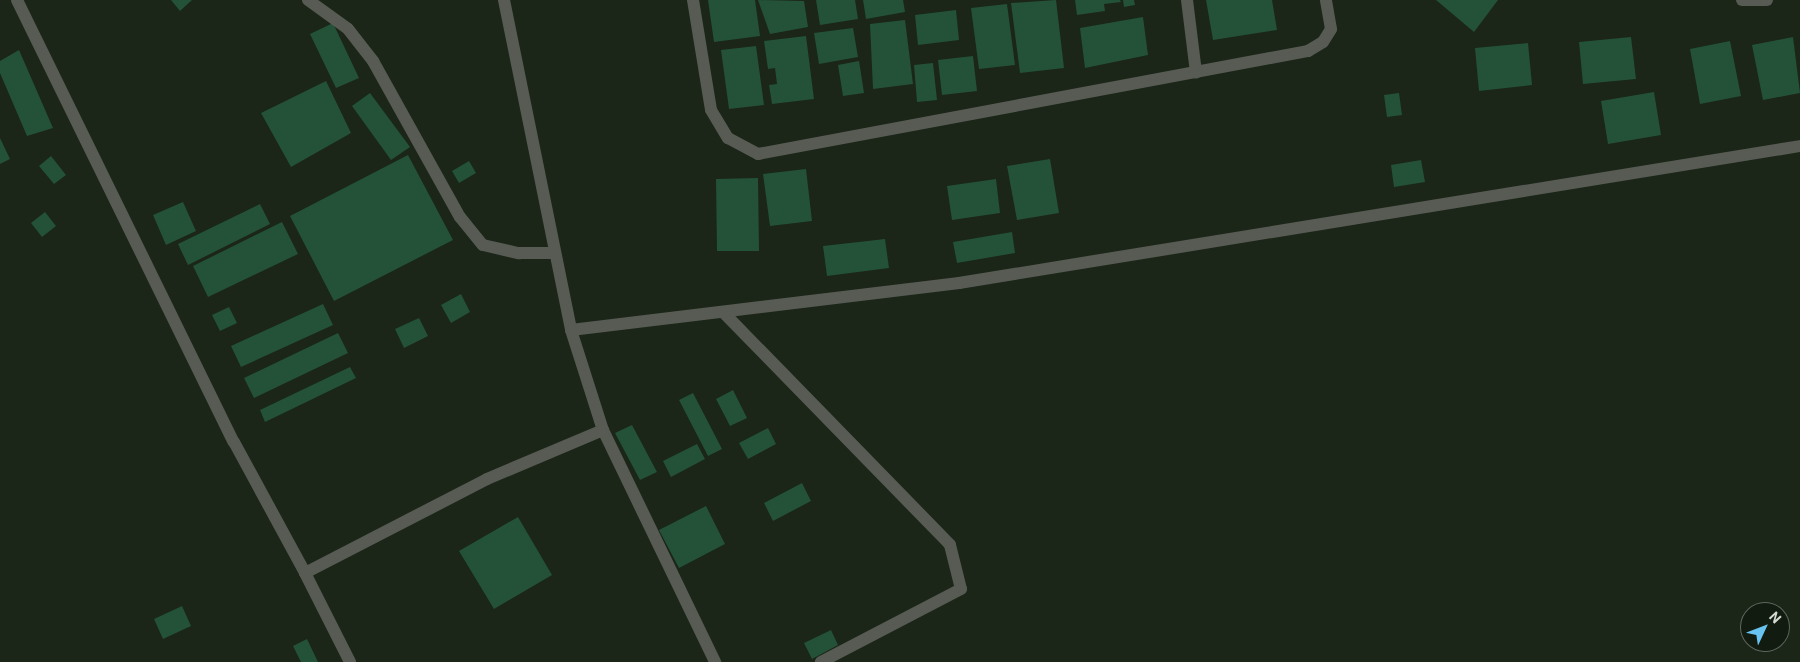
<!DOCTYPE html>
<html>
<head>
<meta charset="utf-8">
<style>
  body { margin:0 }
  #map { position:relative; width:1800px; height:662px; overflow:hidden; background:#1b2518; font-family:Roboto,sans-serif }
  div>[style] { position:absolute }
  .building>* { inset:0; background:#235239 }
  .street>* { height:12px; margin:-6px; padding:0 6px; transform-origin:6px; border-radius:6px; background:#585b53 }
  span { translate:-50% -50%; white-space:nowrap; text-align:center; line-height:1.15; -webkit-text-stroke:4px #121b0f; paint-order:stroke }
  .north { position:absolute; left:1740px; top:602px; width:50px; height:50px; box-sizing:border-box; background:#121b0f; border:1px solid #5f675d; border-radius:50%; rotate:47deg; font-size:14px; font-weight:700; line-height:20px; text-align:center; color:#d3d9d1 }
  .north::after { content:''; display:block; margin:auto; width:18px; height:22px; background:#69c3f1; clip-path:polygon(50% 0,100% 100%,50% 72%,0 100%) }
</style>
</head>
<body>
<div id="map">
  <div class="building">
    <div style="clip-path:polygon(171px 0,192px 0,180px 11px)"></div>
    <div style="clip-path:polygon(708px 0,755px 0,760px 36px,714px 42px)"></div>
    <div style="clip-path:polygon(758px 0,804px 1px,808px 27px,770px 34px)"></div>
    <div style="clip-path:polygon(816px 0,855px 0,858px 19px,820px 25px)"></div>
    <div style="clip-path:polygon(863px 0,903px 0,905px 12px,866px 19px)"></div>
    <div style="clip-path:polygon(1056px 0,1064px 68px,1020px 73px,1011px 3px)"></div>
    <div style="clip-path:polygon(1075px 0,1120px 0,1121px 2px,1104px 4px,1105px 11px,1077px 15px)"></div>
    <div style="clip-path:polygon(1123px 0,1134px 0,1135px 5px,1124px 7px)"></div>
    <div style="clip-path:polygon(1206px 0,1272px 0,1277px 30px,1213px 40px)"></div>
    <div style="clip-path:polygon(1436px 0,1498px 0,1474px 32px)"></div>
    <div style="clip-path:polygon(1007px 4px,1015px 65px,979px 69px,971px 8px)"></div>
    <div style="clip-path:polygon(956px 10px,959px 40px,918px 45px,915px 15px)"></div>
    <div style="clip-path:polygon(1143px 17px,1148px 55px,1085px 68px,1080px 28px)"></div>
    <div style="clip-path:polygon(905px 20px,913px 84px,873px 89px,870px 24px)"></div>
    <div style="clip-path:polygon(333px 23px,359px 78px,336px 88px,310px 34px)"></div>
    <div style="clip-path:polygon(853px 28px,858px 57px,819px 64px,814px 33px)"></div>
    <div style="clip-path:polygon(806px 36px,814px 99px,772px 104px,769px 85px,777px 84px,775px 68px,768px 69px,764px 41px)"></div>
    <div style="clip-path:polygon(1631px 37px,1636px 79px,1583px 84px,1579px 42px)"></div>
    <div style="clip-path:polygon(1793px 37px,1800px 93px,1763px 100px,1752px 45px)"></div>
    <div style="clip-path:polygon(1730px 41px,1741px 96px,1700px 104px,1690px 49px)"></div>
    <div style="clip-path:polygon(1528px 43px,1532px 85px,1479px 91px,1475px 48px)"></div>
    <div style="clip-path:polygon(756px 46px,764px 105px,729px 109px,721px 50px)"></div>
    <div style="clip-path:polygon(19px 50px,53px 128px,27px 136px,0 73px,0 61px)"></div>
    <div style="clip-path:polygon(973px 56px,977px 91px,942px 95px,938px 60px)"></div>
    <div style="clip-path:polygon(859px 61px,864px 93px,843px 96px,838px 65px)"></div>
    <div style="clip-path:polygon(933px 63px,937px 100px,917px 102px,914px 65px)"></div>
    <div style="clip-path:polygon(326px 81px,351px 133px,291px 167px,261px 113px)"></div>
    <div style="clip-path:polygon(1654px 92px,1661px 135px,1608px 144px,1601px 101px)"></div>
    <div style="clip-path:polygon(370px 93px,410px 147px,391px 160px,352px 106px)"></div>
    <div style="clip-path:polygon(1399px 93px,1402px 115px,1387px 117px,1384px 95px)"></div>
    <div style="clip-path:polygon(0 138px,10px 159px,0 164px)"></div>
    <div style="clip-path:polygon(408px 155px,453px 240px,334px 301px,290px 216px)"></div>
    <div style="clip-path:polygon(51px 156px,66px 175px,54px 184px,39px 166px)"></div>
    <div style="clip-path:polygon(1050px 159px,1059px 213px,1017px 220px,1007px 166px)"></div>
    <div style="clip-path:polygon(1421px 160px,1425px 182px,1394px 187px,1391px 165px)"></div>
    <div style="clip-path:polygon(469px 161px,476px 173px,459px 183px,452px 171px)"></div>
    <div style="clip-path:polygon(806px 169px,812px 221px,770px 226px,763px 174px)"></div>
    <div style="clip-path:polygon(758px 178px,759px 251px,717px 251px,716px 179px)"></div>
    <div style="clip-path:polygon(996px 179px,1000px 213px,952px 220px,947px 186px)"></div>
    <div style="clip-path:polygon(183px 202px,196px 231px,166px 245px,153px 215px)"></div>
    <div style="clip-path:polygon(260px 204px,270px 224px,188px 265px,178px 244px)"></div>
    <div style="clip-path:polygon(45px 212px,56px 226px,42px 237px,31px 223px)"></div>
    <div style="clip-path:polygon(282px 222px,298px 254px,208px 297px,193px 266px)"></div>
    <div style="clip-path:polygon(1012px 232px,1015px 253px,957px 263px,953px 242px)"></div>
    <div style="clip-path:polygon(885px 239px,889px 268px,827px 276px,823px 246px)"></div>
    <div style="clip-path:polygon(461px 294px,470px 312px,451px 323px,441px 305px)"></div>
    <div style="clip-path:polygon(323px 304px,333px 325px,241px 367px,231px 346px)"></div>
    <div style="clip-path:polygon(229px 307px,237px 323px,220px 331px,212px 315px)"></div>
    <div style="clip-path:polygon(419px 318px,428px 336px,404px 348px,395px 329px)"></div>
    <div style="clip-path:polygon(338px 333px,348px 353px,254px 398px,244px 378px)"></div>
    <div style="clip-path:polygon(350px 367px,356px 378px,265px 422px,260px 410px)"></div>
    <div style="clip-path:polygon(733px 390px,747px 418px,730px 426px,716px 399px)"></div>
    <div style="clip-path:polygon(693px 393px,722px 449px,708px 456px,679px 400px)"></div>
    <div style="clip-path:polygon(632px 425px,657px 472px,640px 480px,615px 433px)"></div>
    <div style="clip-path:polygon(768px 428px,776px 444px,748px 459px,739px 443px)"></div>
    <div style="clip-path:polygon(697px 444px,705px 459px,671px 477px,663px 461px)"></div>
    <div style="clip-path:polygon(802px 483px,811px 501px,773px 521px,764px 503px)"></div>
    <div style="clip-path:polygon(706px 506px,725px 544px,679px 568px,659px 530px)"></div>
    <div style="clip-path:polygon(518px 517px,552px 575px,494px 609px,459px 551px)"></div>
    <div style="clip-path:polygon(182px 606px,191px 626px,163px 639px,154px 619px)"></div>
    <div style="clip-path:polygon(831px 630px,838px 645px,812px 659px,804px 643px)"></div>
    <div style="clip-path:polygon(307px 639px,318px 662px,301px 662px,293px 646px)"></div>
  </div>
  <div class="street">
    <div style="left:17px;top:0;width:492px;rotate:63.9deg"></div>
    <div style="left:234px;top:442px;width:149px;rotate:61.5deg"></div>
    <div style="left:308px;top:0;width:49px;rotate:35.9deg"></div>
    <div style="left:348px;top:29px;width:41px;rotate:52deg"></div>
    <div style="left:373px;top:61px;width:179px;rotate:60.9deg"></div>
    <div style="left:460px;top:217px;width:36px;rotate:51deg"></div>
    <div style="left:483px;top:245px;width:37px;rotate:13deg"></div>
    <div style="left:519px;top:253px;width:33px"></div>
    <div style="left:504px;top:0;width:337px;rotate:78.5deg"></div>
    <div style="left:571px;top:330px;width:105px;rotate:72.3deg"></div>
    <div style="left:603px;top:430px;width:258px;rotate:64.2deg"></div>
    <div style="left:693px;top:0;width:111px;rotate:80.7deg"></div>
    <div style="left:711px;top:110px;width:33px;rotate:59deg"></div>
    <div style="left:728px;top:138px;width:34px;rotate:28deg"></div>
    <div style="left:758px;top:154px;width:560px;rotate:-10.61deg"></div>
    <div style="left:1308px;top:51px;width:17px;rotate:-31deg"></div>
    <div style="left:1323px;top:42px;width:15px;rotate:-58deg"></div>
    <div style="left:1331px;top:29px;width:29px;rotate:-100deg"></div>
    <div style="left:1187px;top:0;width:73px;rotate:82.9deg"></div>
    <div style="left:1742px;top:0;width:25px"></div>
    <div style="left:723px;top:312px;width:325px;rotate:45.7deg"></div>
    <div style="left:950px;top:545px;width:45px;rotate:76deg"></div>
    <div style="left:961px;top:589px;width:158px;rotate:152.5deg"></div>
    <div style="left:571px;top:330px;width:391px;rotate:-6.9deg"></div>
    <div style="left:959px;top:283px;width:852px;rotate:-9.25deg"></div>
    <div style="left:350px;top:662px;width:100px;rotate:-116.8deg"></div>
    <div style="left:305px;top:573px;width:205px;rotate:-27.3deg"></div>
    <div style="left:487px;top:479px;width:126px;rotate:-22.9deg"></div>
  </div>
  <div class="north">N</div>
</div>
</body>
</html>
